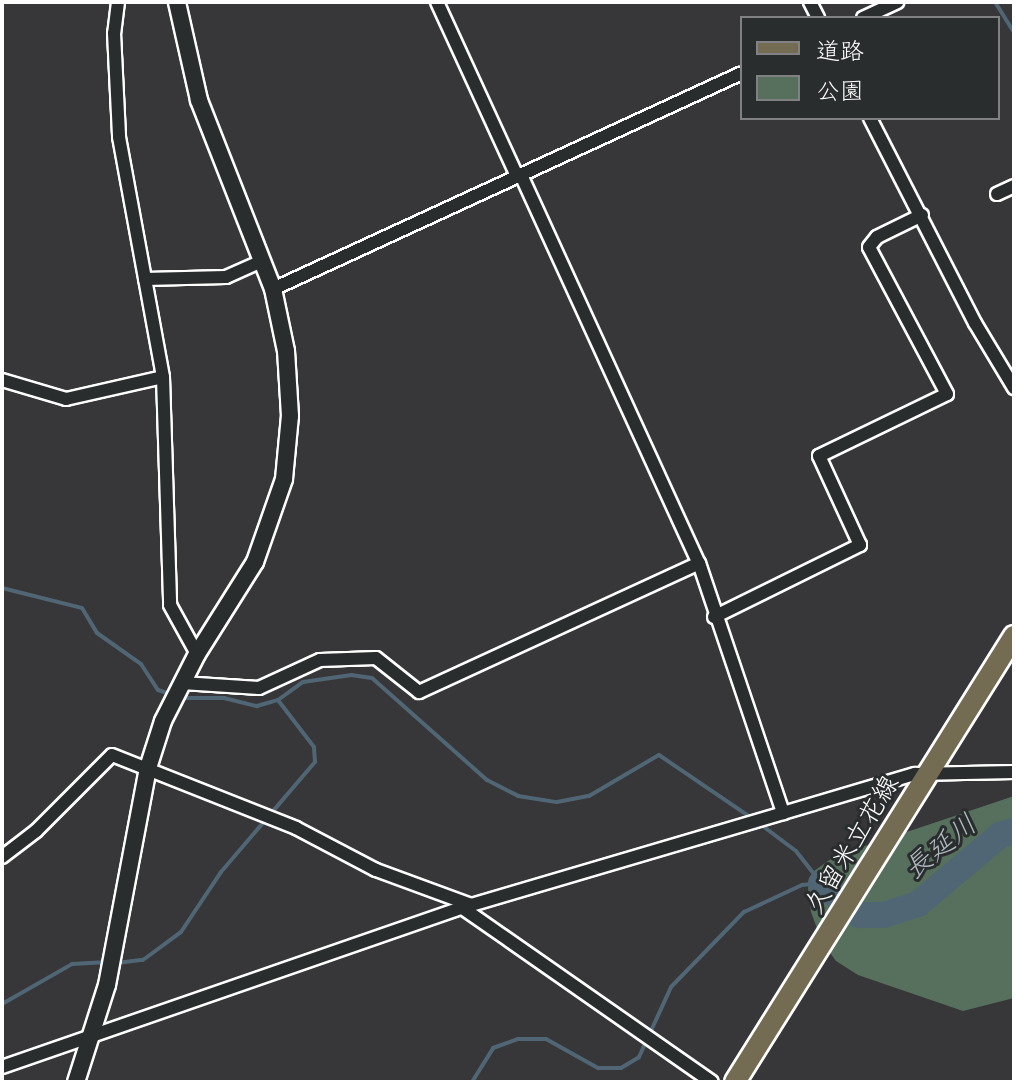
<!DOCTYPE html>
<html>
<head>
<meta charset="utf-8">
<style>
  body { margin:0 }
  #map { position:relative; width:1016px; height:1084px; overflow:hidden; background:#373638; font-family:Mali,"Klee One",sans-serif }
  div>[style] { position:absolute }
  .green>* { inset:0; background:#56705d }
  .stream>* { height:4px; margin:-2px; padding:0 2px; transform-origin:2px; border-radius:2px; background:#506674 }
  .river>* { height:26px; margin:-13px; padding:0 13px; transform-origin:13px; border-radius:13px; background:#506674 }
  .roads { filter:drop-shadow(2px 0 #fff) drop-shadow(-2px 0 #fff) drop-shadow(0 2px #fff) drop-shadow(0 -2px #fff) }
  .minor>* { height:12px; margin:-6px; padding:0 6px; transform-origin:6px; border-radius:6px; background:#2a2d2e }
  .tertiary>* { height:16px; margin:-8px; padding:0 8px; transform-origin:8px; border-radius:8px; background:#2a2d2e }
  .primary>* { height:20px; margin:-10px; padding:0 10px; transform-origin:10px; border-radius:10px; background:#736b52 }
  span { translate:-50% -50%; white-space:nowrap; text-align:center; line-height:1.15; -webkit-text-stroke:6px #2a2d2e; paint-order:stroke }
  .street-label { font-size:26px; color:#fff }
  .water-label { font-size:28px; color:#b0bac0; font-style:italic }
  .frame { position:absolute; inset:0; border:4px solid #fff; pointer-events:none }
  .legend { position:absolute; left:740px; top:16px; width:260px; height:104px; box-sizing:border-box; background:#2a2d2e; border:2px solid #7f8182; margin:0; padding:10px 14px; list-style:none; font-size:24px; color:#fff }
  .legend li { display:flex; align-items:center; gap:16px; height:40px }
  .legend b { width:40px; border:2px solid #7f8182 }
</style>
</head>
<body>
<div id="map">
  <div class="green">
    <div style="clip-path:polygon(1014px 796px,1014px 998px,963px 1011px,858px 975px,836px 961px,822px 942px,811px 912px,808px 888px,814px 871px,835px 856px)"></div>
  </div>
  <div class="stream">
    <div style="left:995px;top:2px;width:36px;rotate:58deg"></div>
    <div style="left:2px;top:588px;width:82px;rotate:14deg"></div>
    <div style="left:82px;top:608px;width:29px;rotate:59deg"></div>
    <div style="left:97px;top:633px;width:54px;rotate:35.2deg"></div>
    <div style="left:141px;top:664px;width:31px;rotate:57deg"></div>
    <div style="left:158px;top:690px;width:13px;rotate:18deg"></div>
    <div style="left:182px;top:698px;width:42px"></div>
    <div style="left:224px;top:698px;width:34px;rotate:14deg"></div>
    <div style="left:257px;top:706px;width:22px;rotate:-16deg"></div>
    <div style="left:278px;top:700px;width:31px;rotate:-36deg"></div>
    <div style="left:303px;top:682px;width:49px;rotate:-8.3deg"></div>
    <div style="left:351px;top:675px;width:21px;rotate:8deg"></div>
    <div style="left:372px;top:678px;width:154px;rotate:41.6deg"></div>
    <div style="left:487px;top:780px;width:35px;rotate:27deg"></div>
    <div style="left:518px;top:796px;width:39px;rotate:9deg"></div>
    <div style="left:557px;top:802px;width:33px;rotate:-11deg"></div>
    <div style="left:589px;top:796px;width:81px;rotate:-30.4deg"></div>
    <div style="left:659px;top:755px;width:114px;rotate:34.2deg"></div>
    <div style="left:760px;top:824px;width:45px;rotate:36.9deg"></div>
    <div style="left:796px;top:851px;width:41px;rotate:52deg"></div>
    <div style="left:117px;top:963px;width:26px;rotate:-7deg"></div>
    <div style="left:143px;top:960px;width:47px;rotate:-36.4deg"></div>
    <div style="left:181px;top:932px;width:72px;rotate:-56.3deg"></div>
    <div style="left:221px;top:872px;width:145px;rotate:-49.5deg"></div>
    <div style="left:315px;top:762px;width:15px;rotate:-94deg"></div>
    <div style="left:314px;top:747px;width:59px;rotate:-127.5deg"></div>
    <div style="left:2px;top:1004px;width:81px;rotate:-29.7deg"></div>
    <div style="left:72px;top:964px;width:36px;rotate:-3deg"></div>
    <div style="left:472px;top:1082px;width:40px;rotate:-58deg"></div>
    <div style="left:493px;top:1048px;width:27px;rotate:-20deg"></div>
    <div style="left:518px;top:1039px;width:28px"></div>
    <div style="left:546px;top:1039px;width:60px;rotate:29.1deg"></div>
    <div style="left:598px;top:1068px;width:23px"></div>
    <div style="left:621px;top:1068px;width:21px;rotate:-31deg"></div>
    <div style="left:639px;top:1057px;width:77px;rotate:-65.4deg"></div>
    <div style="left:671px;top:987px;width:105px;rotate:-45.8deg"></div>
    <div style="left:744px;top:912px;width:64px;rotate:-25deg"></div>
    <div style="left:802px;top:885px;width:19px;rotate:-6deg"></div>
  </div>
  <div class="river">
    <div style="left:821px;top:883px;width:50px;rotate:40.1deg"></div>
    <div style="left:859px;top:915px;width:25px"></div>
    <div style="left:884px;top:915px;width:36px;rotate:-18deg"></div>
    <div style="left:918px;top:904px;width:107px;rotate:-40.1deg"></div>
    <div style="left:1000px;top:835px;width:15px;rotate:-16deg"></div>
  </div>
  <div class="roads">
    <div class="minor">
      <div style="left:118px;top:2px;width:31px;rotate:97deg"></div>
      <div style="left:114px;top:33px;width:104px;rotate:87.2deg"></div>
      <div style="left:119px;top:137px;width:244px;rotate:79.6deg"></div>
      <div style="left:163px;top:377px;width:228px;rotate:88.2deg"></div>
      <div style="left:170px;top:605px;width:56px;rotate:61.1deg"></div>
      <div style="left:437px;top:2px;width:192px;rotate:65.3deg"></div>
      <div style="left:810px;top:2px;width:18px;rotate:63deg"></div>
      <div style="left:863px;top:18px;width:38px;rotate:-25deg"></div>
      <div style="left:870px;top:118px;width:230px;rotate:62.9deg"></div>
      <div style="left:975px;top:323px;width:76px;rotate:59deg"></div>
      <div style="left:521px;top:175px;width:427px;rotate:65.4deg"></div>
      <div style="left:699px;top:563px;width:264px;rotate:71.4deg"></div>
      <div style="left:997px;top:194px;width:19px;rotate:-25deg"></div>
      <div style="left:145px;top:279px;width:81px;rotate:-1.4deg"></div>
      <div style="left:226px;top:277px;width:39px;rotate:-24deg"></div>
      <div style="left:273px;top:289px;width:516px;rotate:-24.73deg"></div>
      <div style="left:2px;top:380px;width:67px;rotate:16.5deg"></div>
      <div style="left:66px;top:399px;width:99px;rotate:-12.8deg"></div>
      <div style="left:714px;top:617px;width:163px;rotate:-26.3deg"></div>
      <div style="left:860px;top:545px;width:98px;rotate:-114.7deg"></div>
      <div style="left:819px;top:456px;width:142px;rotate:-25.8deg"></div>
      <div style="left:947px;top:394px;width:166px;rotate:-118deg"></div>
      <div style="left:869px;top:247px;width:13px;rotate:-51deg"></div>
      <div style="left:877px;top:237px;width:50px;rotate:-26.1deg"></div>
      <div style="left:182px;top:683px;width:77px;rotate:3.7deg"></div>
      <div style="left:259px;top:688px;width:67px;rotate:-24.7deg"></div>
      <div style="left:320px;top:660px;width:56px;rotate:-2deg"></div>
      <div style="left:376px;top:658px;width:55px;rotate:38.3deg"></div>
      <div style="left:419px;top:692px;width:308px;rotate:-24.7deg"></div>
      <div style="left:2px;top:857px;width:43px;rotate:-37.4deg"></div>
      <div style="left:36px;top:831px;width:107px;rotate:-45deg"></div>
      <div style="left:112px;top:755px;width:198px;rotate:21.6deg"></div>
      <div style="left:296px;top:828px;width:90px;rotate:27.7deg"></div>
      <div style="left:376px;top:870px;width:101px;rotate:20.2deg"></div>
      <div style="left:464px;top:909px;width:302px;rotate:34.9deg"></div>
      <div style="left:2px;top:1067px;width:496px;rotate:-19.1deg"></div>
      <div style="left:471px;top:905px;width:325px;rotate:-16.4deg"></div>
      <div style="left:783px;top:813px;width:138px;rotate:-16.5deg"></div>
      <div style="left:915px;top:774px;width:99px;rotate:-1.2deg"></div>
    </div>
    <div class="tertiary">
      <div style="left:76px;top:1082px;width:102px;rotate:-72.3deg"></div>
      <div style="left:107px;top:985px;width:221px;rotate:-79.3deg"></div>
      <div style="left:148px;top:768px;width:49px;rotate:-72.3deg"></div>
      <div style="left:163px;top:721px;width:75px;rotate:-63.1deg"></div>
      <div style="left:197px;top:654px;width:109px;rotate:-57.8deg"></div>
      <div style="left:255px;top:562px;width:88px;rotate:-70.7deg"></div>
      <div style="left:284px;top:479px;width:63px;rotate:-84.6deg"></div>
      <div style="left:290px;top:416px;width:65px;rotate:-93.5deg"></div>
      <div style="left:286px;top:351px;width:63px;rotate:-101.8deg"></div>
      <div style="left:273px;top:289px;width:203px;rotate:-111.4deg"></div>
      <div style="left:199px;top:100px;width:100px;rotate:-102.7deg"></div>
    </div>
    <div class="primary">
      <div style="left:735px;top:1082px;width:526px;rotate:-57.97deg"></div>
    </div>
  </div>
  <div class="street-label">
    <span style="left:851px;top:844px;rotate:-59deg">久留米立花線</span>
  </div>
  <div class="water-label">
    <span style="left:939px;top:845px;rotate:-39deg">長延川</span>
  </div>
  <div class="frame"></div>
  <ul class="legend">
  <li><b style="height:10px;background:#736b52"></b>道路</li>
  <li><b style="height:22px;background:#56705d"></b>公園</li>
  </ul>
</div>
</body>
</html>
